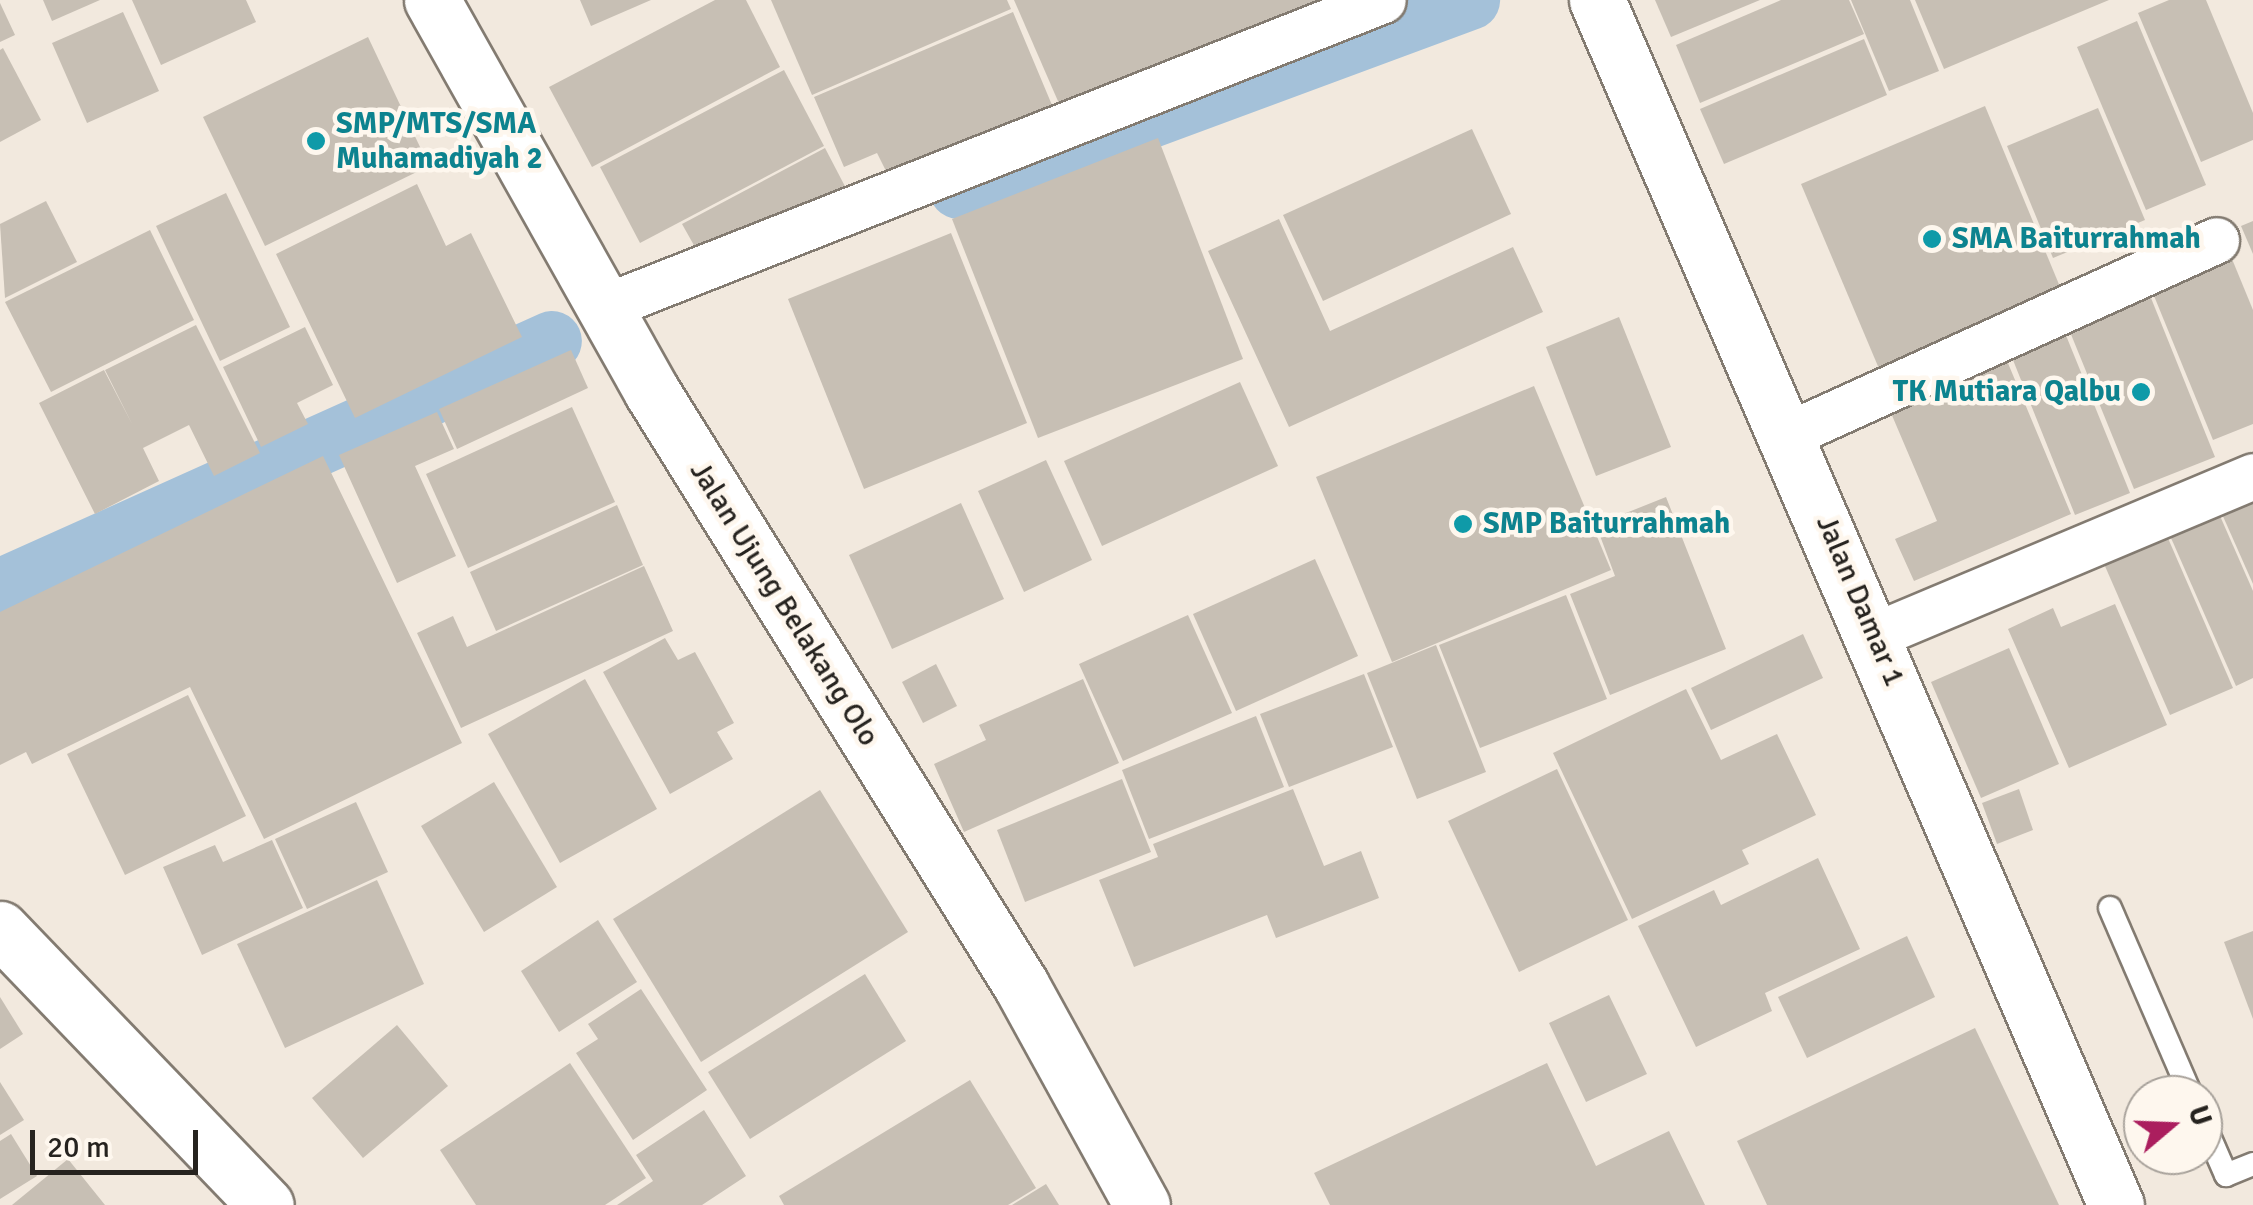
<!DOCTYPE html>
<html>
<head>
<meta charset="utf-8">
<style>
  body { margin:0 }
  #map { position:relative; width:2253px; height:1205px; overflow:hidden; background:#f2e9de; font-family:Signika,sans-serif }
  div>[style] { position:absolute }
  .canal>* { height:60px; margin:-30px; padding:0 30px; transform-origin:30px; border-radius:30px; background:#a4c1d9 }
  .building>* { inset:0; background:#c7bfb4 }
  .roads { filter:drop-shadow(2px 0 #837b71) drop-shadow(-2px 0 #837b71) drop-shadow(0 2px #837b71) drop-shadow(0 -2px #837b71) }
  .service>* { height:22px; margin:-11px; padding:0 11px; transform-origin:11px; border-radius:11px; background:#fff }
  .minor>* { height:45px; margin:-22.5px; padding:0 22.5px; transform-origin:22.5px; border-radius:22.5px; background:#fff }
  .tertiary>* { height:55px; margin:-27.5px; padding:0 27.5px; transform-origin:27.5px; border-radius:27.5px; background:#fff }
  .dots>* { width:28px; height:28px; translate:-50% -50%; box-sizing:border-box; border:5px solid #fef7ee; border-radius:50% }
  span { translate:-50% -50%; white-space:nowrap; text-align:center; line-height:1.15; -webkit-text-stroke:9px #fef7ee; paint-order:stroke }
  .culture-label { font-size:30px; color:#0d838f; font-weight:700 }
  .left { translate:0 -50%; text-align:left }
  .right { translate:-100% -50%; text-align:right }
  .street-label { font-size:30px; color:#26231f }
  .north { position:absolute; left:2123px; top:1075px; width:100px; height:100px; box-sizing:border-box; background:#fef7ee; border:2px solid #a8a29b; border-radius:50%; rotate:71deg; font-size:28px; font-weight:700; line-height:40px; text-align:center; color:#26231f }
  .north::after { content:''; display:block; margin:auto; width:35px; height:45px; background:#ab1e5e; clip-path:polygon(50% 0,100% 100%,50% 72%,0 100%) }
  .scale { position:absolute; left:30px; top:1130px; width:168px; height:45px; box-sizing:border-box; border:5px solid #26231f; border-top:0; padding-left:12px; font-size:30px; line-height:35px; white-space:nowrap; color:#26231f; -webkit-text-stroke:8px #fef7ee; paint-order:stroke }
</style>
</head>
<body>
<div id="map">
  <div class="canal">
    <div style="left:959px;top:189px;width:545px;rotate:-20.3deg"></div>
    <div style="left:0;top:589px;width:605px;rotate:-24.19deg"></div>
  </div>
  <div class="building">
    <div style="clip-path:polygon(43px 0,100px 0,52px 21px)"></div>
    <div style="clip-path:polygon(132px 0,246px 0,256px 22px,161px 65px)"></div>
    <div style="clip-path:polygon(580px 0,651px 0,591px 26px)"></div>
    <div style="clip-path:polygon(715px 0,746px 0,780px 67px,592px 167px,549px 87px)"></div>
    <div style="clip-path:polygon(771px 0,1007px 0,1011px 9px,812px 95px)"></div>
    <div style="clip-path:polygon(1014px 0,1345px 0,1064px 115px)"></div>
    <div style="clip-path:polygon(1655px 0,1760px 0,1671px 37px)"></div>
    <div style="clip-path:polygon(1781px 0,1849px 0,1864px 34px,1700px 103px,1676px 45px)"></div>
    <div style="clip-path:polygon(1851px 0,1910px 0,1939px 71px,1889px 91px)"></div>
    <div style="clip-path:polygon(1915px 0,2109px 0,1944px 69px)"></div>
    <div style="clip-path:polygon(2169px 0,2206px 0,2253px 113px,2253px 140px,2201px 162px,2138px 13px)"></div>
    <div style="clip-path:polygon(0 3px,15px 35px,0 42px)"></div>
    <div style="clip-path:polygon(123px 12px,159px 91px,87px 123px,52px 43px)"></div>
    <div style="clip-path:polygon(1013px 12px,1057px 117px,892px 183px,877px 153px,844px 167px,814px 97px)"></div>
    <div style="clip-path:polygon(2137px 21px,2206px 185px,2146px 210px,2077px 47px)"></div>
    <div style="clip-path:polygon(368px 37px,429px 166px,265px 246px,203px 117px)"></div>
    <div style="clip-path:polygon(1864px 39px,1887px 95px,1724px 164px,1700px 109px)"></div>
    <div style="clip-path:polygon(3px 48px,41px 120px,0 142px,0 50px)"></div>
    <div style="clip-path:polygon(784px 70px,824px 146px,640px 243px,600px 167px)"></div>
    <div style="clip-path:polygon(1985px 106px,2063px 294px,1880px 371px,1801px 184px)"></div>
    <div style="clip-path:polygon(2098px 108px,2145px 220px,2053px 258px,2007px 146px)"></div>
    <div style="clip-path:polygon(1472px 129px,1511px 214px,1323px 301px,1283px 215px)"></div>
    <div style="clip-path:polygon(1158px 138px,1243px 359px,1038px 438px,952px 219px)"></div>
    <div style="clip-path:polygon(825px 148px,849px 194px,704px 263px,682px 224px)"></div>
    <div style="clip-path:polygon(417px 184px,446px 246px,471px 233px,522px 337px,355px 418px,276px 254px)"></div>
    <div style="clip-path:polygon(226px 193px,290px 327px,220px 361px,156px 226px)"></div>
    <div style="clip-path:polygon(46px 201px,77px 262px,5px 298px,0 224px)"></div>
    <div style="clip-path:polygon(1279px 219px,1330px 331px,1513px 247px,1543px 312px,1289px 427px,1208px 251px)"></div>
    <div style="clip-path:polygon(2253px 221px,2253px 254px,2241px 226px)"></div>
    <div style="clip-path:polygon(150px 230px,194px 320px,51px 392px,5px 302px)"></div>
    <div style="clip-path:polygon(951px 233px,1027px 423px,864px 489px,788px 299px)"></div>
    <div style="clip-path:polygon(2232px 259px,2253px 310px,2253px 424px,2213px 440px,2152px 291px)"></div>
    <div style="clip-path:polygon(2149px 293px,2215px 457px,2134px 489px,2068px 327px)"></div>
    <div style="clip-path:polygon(1619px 317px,1671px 447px,1596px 476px,1546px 347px)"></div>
    <div style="clip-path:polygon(196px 325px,260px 453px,214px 476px,189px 425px,143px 448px,159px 481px,95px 514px,39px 403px,104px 370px,132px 424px,105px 370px)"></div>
    <div style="clip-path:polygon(305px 327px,333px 385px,297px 403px,308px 424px,261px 447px,223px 367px)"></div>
    <div style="clip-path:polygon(2063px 328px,2130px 493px,2075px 515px,2009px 350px)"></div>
    <div style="clip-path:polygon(571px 350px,588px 388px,457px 449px,439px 409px)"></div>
    <div style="clip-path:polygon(2005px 356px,2071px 514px,1914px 581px,1895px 539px,1937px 521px,1888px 406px)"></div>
    <div style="clip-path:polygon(1240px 382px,1278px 466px,1102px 546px,1064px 461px)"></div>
    <div style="clip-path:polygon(1534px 386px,1611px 570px,1392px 662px,1316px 477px)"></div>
    <div style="clip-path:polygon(572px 407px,615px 502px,468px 568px,426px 474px)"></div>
    <div style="clip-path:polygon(437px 412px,454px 449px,415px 466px,456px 556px,397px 583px,339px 455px)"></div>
    <div style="clip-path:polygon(323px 456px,462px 743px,264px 839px,190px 687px,32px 764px,26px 752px,0 765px,0 612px)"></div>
    <div style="clip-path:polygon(1046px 460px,1092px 560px,1024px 592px,978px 491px)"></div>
    <div style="clip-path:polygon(2253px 489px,2253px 584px,2218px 505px)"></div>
    <div style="clip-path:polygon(1666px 497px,1726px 649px,1610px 695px,1570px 594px,1615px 576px,1596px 525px)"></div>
    <div style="clip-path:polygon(2213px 500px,2253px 591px,2253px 678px,2236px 686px,2164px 522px)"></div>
    <div style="clip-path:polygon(961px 503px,1004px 599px,892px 649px,849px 555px)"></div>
    <div style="clip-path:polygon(617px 505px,643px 565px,496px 631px,470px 572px)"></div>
    <div style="clip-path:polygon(2164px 529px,2233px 688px,2170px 715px,2101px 557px)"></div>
    <div style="clip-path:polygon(1315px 559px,1358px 656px,1236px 711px,1193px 614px)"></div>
    <div style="clip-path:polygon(644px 566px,673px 631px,461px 728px,417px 633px,453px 616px,467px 647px)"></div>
    <div style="clip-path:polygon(1566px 595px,1607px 699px,1480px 748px,1439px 645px)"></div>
    <div style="clip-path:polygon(2115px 604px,2167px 725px,2069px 768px,2008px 629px,2053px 608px,2061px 627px)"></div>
    <div style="clip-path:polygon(1188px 615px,1232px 713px,1123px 761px,1079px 664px)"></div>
    <div style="clip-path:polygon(1803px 634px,1823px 678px,1711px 730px,1691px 688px)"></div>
    <div style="clip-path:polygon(665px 638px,678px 660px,695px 652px,734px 723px,717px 732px,733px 759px,670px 794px,603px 672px)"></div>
    <div style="clip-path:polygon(1436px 645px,1486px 772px,1417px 799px,1367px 673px)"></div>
    <div style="clip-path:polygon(2009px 648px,2059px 764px,1981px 798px,1931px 682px)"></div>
    <div style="clip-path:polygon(936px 664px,957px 706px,923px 723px,902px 682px)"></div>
    <div style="clip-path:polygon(1364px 674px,1393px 747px,1289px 787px,1260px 714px)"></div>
    <div style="clip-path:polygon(585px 679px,657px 809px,560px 863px,488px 734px)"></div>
    <div style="clip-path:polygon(1083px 679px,1119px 763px,964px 832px,934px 764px,986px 740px,979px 725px)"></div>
    <div style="clip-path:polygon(1686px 689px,1721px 760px,1777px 734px,1816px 815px,1742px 850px,1749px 864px,1632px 919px,1553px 753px)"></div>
    <div style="clip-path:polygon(188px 695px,246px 816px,125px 875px,67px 754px)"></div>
    <div style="clip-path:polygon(1256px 716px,1284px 787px,1149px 839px,1122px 770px)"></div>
    <div style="clip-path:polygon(1557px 769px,1628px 920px,1519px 972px,1448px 821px)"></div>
    <div style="clip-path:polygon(1122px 779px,1151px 852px,1025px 902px,997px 830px)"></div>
    <div style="clip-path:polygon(494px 782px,557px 887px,484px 932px,421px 826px)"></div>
    <div style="clip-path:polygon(1293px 789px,1324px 866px,1361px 851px,1379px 898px,1276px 938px,1267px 915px,1134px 967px,1099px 880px,1158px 857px,1153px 844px)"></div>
    <div style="clip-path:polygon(2019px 789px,2033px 830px,1997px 844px,1982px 803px)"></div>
    <div style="clip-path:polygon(820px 790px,908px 932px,701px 1062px,613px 919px)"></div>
    <div style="clip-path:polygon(356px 802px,388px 872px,307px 909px,275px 839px)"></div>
    <div style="clip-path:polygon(272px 840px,303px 908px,202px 955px,163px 867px,215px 845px,223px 862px)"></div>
    <div style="clip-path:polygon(1818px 858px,1860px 949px,1765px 993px,1772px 1011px,1696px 1047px,1638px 926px,1714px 890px,1721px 905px)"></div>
    <div style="clip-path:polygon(377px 880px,424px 984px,285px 1048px,237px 944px)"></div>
    <div style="clip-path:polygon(598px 920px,637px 982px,559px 1032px,521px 971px)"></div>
    <div style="clip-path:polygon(2253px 931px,2253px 1019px,2224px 942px)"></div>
    <div style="clip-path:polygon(1907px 936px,1935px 997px,1807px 1058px,1778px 997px)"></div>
    <div style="clip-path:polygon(865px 974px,906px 1041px,750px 1139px,708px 1072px)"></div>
    <div style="clip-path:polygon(641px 989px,707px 1090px,633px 1140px,576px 1053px,598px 1039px,588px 1024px)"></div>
    <div style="clip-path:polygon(1609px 995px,1647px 1074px,1586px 1102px,1549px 1023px)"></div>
    <div style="clip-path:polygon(0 997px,23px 1034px,0 1049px)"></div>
    <div style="clip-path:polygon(397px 1025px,448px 1086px,363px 1158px,312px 1098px)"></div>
    <div style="clip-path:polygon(1975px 1028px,2059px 1205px,1767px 1205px,1737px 1141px)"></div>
    <div style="clip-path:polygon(570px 1063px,646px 1178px,605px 1205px,476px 1205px,440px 1150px)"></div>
    <div style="clip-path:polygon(1547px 1063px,1596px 1166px,1669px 1131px,1705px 1205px,1330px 1205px,1314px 1173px)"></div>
    <div style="clip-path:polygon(970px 1080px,1036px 1188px,1008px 1205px,784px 1205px,779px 1196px)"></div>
    <div style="clip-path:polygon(0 1082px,24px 1120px,0 1135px)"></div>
    <div style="clip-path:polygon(704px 1110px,746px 1176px,702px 1205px,617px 1205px,653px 1181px,636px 1155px)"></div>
    <div style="clip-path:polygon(11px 1134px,37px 1176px,0 1199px,0 1141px)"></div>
    <div style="clip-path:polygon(68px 1159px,105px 1205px,12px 1205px)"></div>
    <div style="clip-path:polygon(1046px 1184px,1059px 1205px,1012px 1205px)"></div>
  </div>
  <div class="roads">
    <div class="service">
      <div style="left:2110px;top:908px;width:204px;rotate:66.6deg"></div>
      <div style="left:2203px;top:1122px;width:58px;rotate:66.5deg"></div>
      <div style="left:2226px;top:1175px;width:29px;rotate:-22deg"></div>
    </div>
    <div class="minor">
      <div style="left:604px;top:307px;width:837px;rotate:-21.51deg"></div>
      <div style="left:1789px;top:434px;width:469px;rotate:-24.4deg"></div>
      <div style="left:1875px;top:635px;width:410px;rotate:-22.8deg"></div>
    </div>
    <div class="tertiary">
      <div style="left:432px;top:0;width:450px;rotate:60.7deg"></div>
      <div style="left:652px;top:392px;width:698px;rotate:58.11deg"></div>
      <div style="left:1021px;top:985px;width:251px;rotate:61.2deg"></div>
      <div style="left:1597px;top:0;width:1312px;rotate:66.7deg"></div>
      <div style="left:0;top:929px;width:383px;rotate:46.1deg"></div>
    </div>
  </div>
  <div class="dots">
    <div style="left:316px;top:141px;background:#0f9aa8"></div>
    <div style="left:1932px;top:239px;background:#0f9aa8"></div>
    <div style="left:2141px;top:392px;background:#0f9aa8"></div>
    <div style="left:1463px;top:524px;background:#0f9aa8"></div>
  </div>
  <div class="culture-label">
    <span class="left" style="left:336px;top:141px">SMP/MTS/SMA<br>Muhamadiyah 2</span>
    <span class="left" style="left:1952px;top:239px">SMA Baiturrahmah</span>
    <span class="right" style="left:2121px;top:392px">TK Mutiara Qalbu</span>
    <span class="left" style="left:1483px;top:524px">SMP Baiturrahmah</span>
  </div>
  <div class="street-label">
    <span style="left:1860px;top:601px;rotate:67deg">Jalan Damar 1</span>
    <span style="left:784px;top:604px;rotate:58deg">Jalan Ujung Belakang Olo</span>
  </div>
  <div class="north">U</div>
  <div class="scale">20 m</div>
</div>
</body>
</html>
